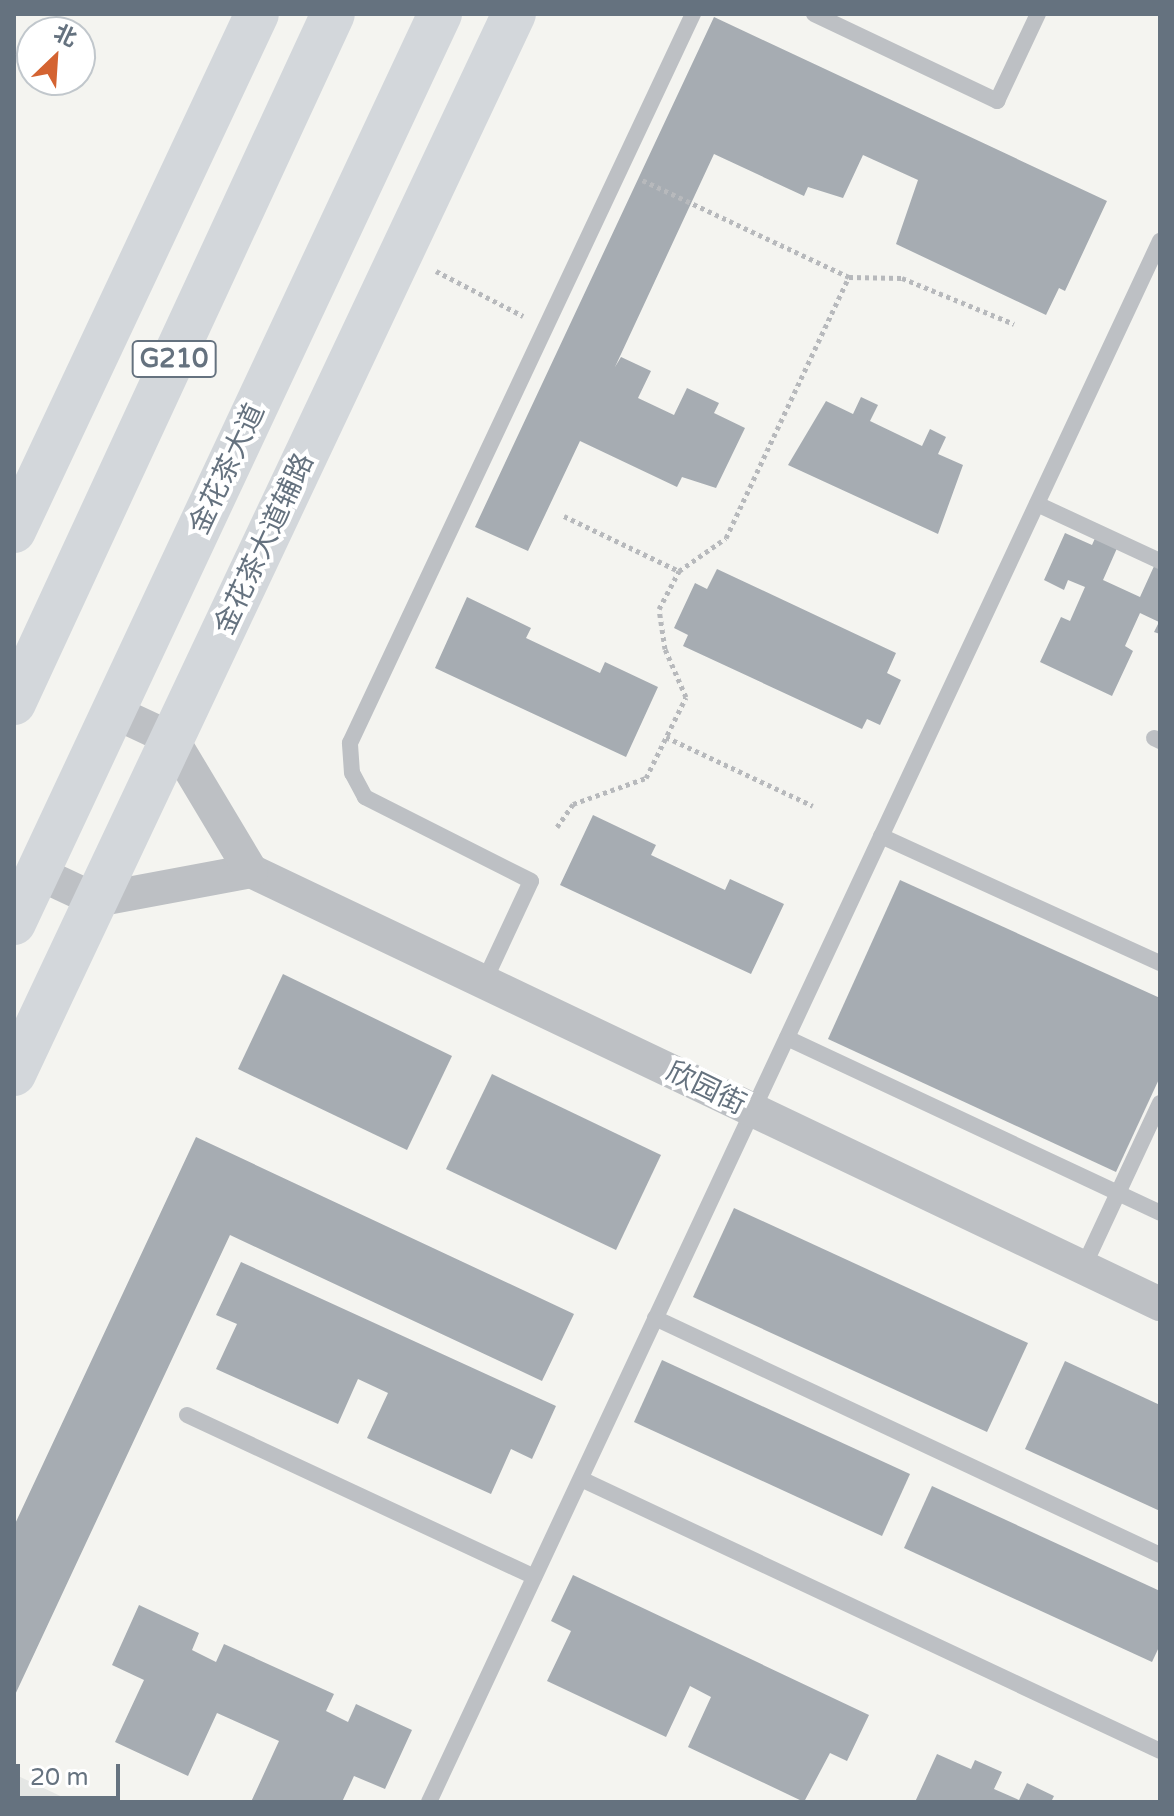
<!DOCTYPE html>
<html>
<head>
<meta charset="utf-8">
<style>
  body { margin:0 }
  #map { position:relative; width:1174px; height:1816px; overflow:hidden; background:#f4f4f0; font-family:"Varela Round","Noto Sans SC",sans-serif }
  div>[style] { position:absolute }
  .built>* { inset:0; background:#e4e6e4 }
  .building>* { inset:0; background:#a6acb2 }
  .path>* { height:5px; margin-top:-2.5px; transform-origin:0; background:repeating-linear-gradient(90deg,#b7b9bc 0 4px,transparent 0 8px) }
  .lane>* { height:16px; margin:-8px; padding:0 8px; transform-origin:8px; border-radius:8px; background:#bdc0c4 }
  .street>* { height:34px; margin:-17px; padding:0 17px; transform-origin:17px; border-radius:17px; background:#bdc0c4 }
  .secondary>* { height:44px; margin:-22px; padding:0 22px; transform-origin:22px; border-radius:22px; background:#d3d7db }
  .highway>* { height:44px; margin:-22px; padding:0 22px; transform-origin:22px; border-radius:22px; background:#d3d7db }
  span { translate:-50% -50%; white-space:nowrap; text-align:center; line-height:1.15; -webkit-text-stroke:8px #fff; paint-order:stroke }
  .shield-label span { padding:2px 6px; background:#fff; border:2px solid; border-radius:6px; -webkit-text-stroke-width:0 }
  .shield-label { font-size:26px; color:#65727f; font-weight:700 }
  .street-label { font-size:28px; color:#65727f }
  .frame { position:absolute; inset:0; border:16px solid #65727f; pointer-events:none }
  .north { position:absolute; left:16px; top:16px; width:80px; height:80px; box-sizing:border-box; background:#fff; border:2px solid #c1c7cc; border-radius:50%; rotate:25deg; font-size:22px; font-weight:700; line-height:32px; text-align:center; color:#65727f }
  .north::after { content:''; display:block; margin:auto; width:28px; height:36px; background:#d46331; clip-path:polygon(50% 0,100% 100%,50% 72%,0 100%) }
  .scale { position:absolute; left:16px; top:1764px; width:104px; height:36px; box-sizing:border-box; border:4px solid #65727f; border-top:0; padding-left:10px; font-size:24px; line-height:28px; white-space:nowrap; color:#65727f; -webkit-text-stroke:6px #fff; paint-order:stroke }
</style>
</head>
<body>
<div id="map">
  <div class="built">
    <div style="clip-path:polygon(14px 1774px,73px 1802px,14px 1802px)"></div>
  </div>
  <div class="building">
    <div style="clip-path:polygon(714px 17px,1107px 201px,1065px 291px,1059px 288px,1046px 315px,896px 244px,918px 180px,863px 155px,843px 198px,808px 187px,804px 196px,714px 154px,615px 367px,621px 357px,651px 371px,638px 398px,674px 415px,687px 388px,719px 403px,714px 413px,745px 428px,716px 488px,682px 477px,677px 487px,580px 441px,528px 551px,475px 527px)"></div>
    <div style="clip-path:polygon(861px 397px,878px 405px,870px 421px,922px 446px,930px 429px,946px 437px,938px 454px,963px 465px,938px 534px,788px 465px,826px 401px,853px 414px)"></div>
    <div style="clip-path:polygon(1065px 533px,1092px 545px,1096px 536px,1118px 546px,1103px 580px,1140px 597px,1155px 564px,1160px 566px,1160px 634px,1154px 632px,1159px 622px,1140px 613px,1125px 646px,1133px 651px,1112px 696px,1040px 662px,1061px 617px,1070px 621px,1085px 587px,1068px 580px,1064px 590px,1044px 580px)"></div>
    <div style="clip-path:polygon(717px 569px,896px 653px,887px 673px,901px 680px,880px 725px,867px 719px,862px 729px,683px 646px,688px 635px,674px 628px,695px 583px,707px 589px)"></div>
    <div style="clip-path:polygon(467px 597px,531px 628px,526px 638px,600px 673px,605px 662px,658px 687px,626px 757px,435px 668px)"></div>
    <div style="clip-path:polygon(593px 815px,656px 845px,651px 855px,725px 890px,730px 879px,784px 904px,751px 974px,560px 885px)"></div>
    <div style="clip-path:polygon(900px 880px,1160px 998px,1160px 1077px,1116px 1172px,828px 1039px)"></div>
    <div style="clip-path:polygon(283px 974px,452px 1056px,407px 1150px,238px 1069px)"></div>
    <div style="clip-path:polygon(492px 1074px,661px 1155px,616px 1250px,446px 1169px)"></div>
    <div style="clip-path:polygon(196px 1137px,574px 1314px,542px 1381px,230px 1235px,14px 1697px,14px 1526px)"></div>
    <div style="clip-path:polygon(734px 1208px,1028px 1343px,987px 1432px,693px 1297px)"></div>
    <div style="clip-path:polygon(241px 1262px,556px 1406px,532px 1459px,511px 1449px,491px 1494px,367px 1438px,388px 1393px,358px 1379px,338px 1424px,216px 1369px,237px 1324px,216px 1315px)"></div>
    <div style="clip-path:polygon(662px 1360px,910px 1474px,882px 1536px,634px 1422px)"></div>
    <div style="clip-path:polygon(1065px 1361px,1160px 1405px,1160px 1511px,1025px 1449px)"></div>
    <div style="clip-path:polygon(932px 1486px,1160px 1591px,1160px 1645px,1152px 1662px,904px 1548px)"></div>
    <div style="clip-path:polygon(573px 1575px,869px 1715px,847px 1761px,830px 1753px,804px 1802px,688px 1747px,711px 1697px,690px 1686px,666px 1737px,547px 1681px,571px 1631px,551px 1621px)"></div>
    <div style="clip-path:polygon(139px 1605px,199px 1633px,192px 1650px,216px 1662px,224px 1644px,334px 1694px,326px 1711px,348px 1722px,356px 1704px,412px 1730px,385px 1789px,354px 1776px,342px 1802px,251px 1802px,279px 1741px,217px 1713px,188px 1776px,115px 1742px,144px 1680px,112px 1665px)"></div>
    <div style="clip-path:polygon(937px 1754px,971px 1769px,975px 1760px,1002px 1772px,994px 1789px,1019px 1800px,1027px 1783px,1054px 1796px,1051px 1802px,915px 1802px)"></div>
  </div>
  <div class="path">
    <div style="left:436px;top:271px;width:98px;rotate:27.3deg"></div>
    <div style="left:849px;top:277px;width:53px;rotate:1.1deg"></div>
    <div style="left:902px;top:278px;width:121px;rotate:22.3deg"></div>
    <div style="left:564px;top:516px;width:127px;rotate:25.6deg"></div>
    <div style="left:666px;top:737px;width:162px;rotate:25.1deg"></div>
    <div style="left:557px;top:827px;width:28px;rotate:-55deg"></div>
    <div style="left:573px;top:804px;width:77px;rotate:-19.6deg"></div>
    <div style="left:646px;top:778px;width:90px;rotate:-63.7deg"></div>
    <div style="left:686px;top:697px;width:52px;rotate:-113.6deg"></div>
    <div style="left:665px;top:649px;width:40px;rotate:-98.5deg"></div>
    <div style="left:659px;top:609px;width:43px;rotate:-62.2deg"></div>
    <div style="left:679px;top:571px;width:57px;rotate:-35.1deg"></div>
    <div style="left:726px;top:538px;width:289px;rotate:-64.8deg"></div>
    <div style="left:849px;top:277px;width:229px;rotate:-154.9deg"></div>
  </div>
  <div class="lane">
    <div style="left:814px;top:14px;width:203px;rotate:25.4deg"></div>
    <div style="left:997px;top:101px;width:96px;rotate:-64.8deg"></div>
    <div style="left:1037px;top:504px;width:136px;rotate:24.9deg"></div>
    <div style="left:1154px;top:738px;width:7px;rotate:27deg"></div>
    <div style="left:881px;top:836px;width:307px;rotate:24.5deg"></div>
    <div style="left:484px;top:982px;width:111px;rotate:-65deg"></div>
    <div style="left:531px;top:881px;width:186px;rotate:-153.2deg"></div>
    <div style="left:365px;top:797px;width:27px;rotate:-118deg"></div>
    <div style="left:352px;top:773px;width:30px;rotate:-94deg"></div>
    <div style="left:350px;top:743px;width:806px;rotate:-64.8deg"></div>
    <div style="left:787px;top:1038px;width:412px;rotate:25.1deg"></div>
    <div style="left:1083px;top:1268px;width:182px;rotate:-65deg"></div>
    <div style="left:655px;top:1318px;width:558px;rotate:25.14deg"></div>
    <div style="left:187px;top:1415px;width:383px;rotate:25deg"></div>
    <div style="left:581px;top:1479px;width:640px;rotate:25.16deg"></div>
    <div style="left:429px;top:1802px;width:1724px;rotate:-64.91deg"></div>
  </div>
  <div class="street">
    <div style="left:251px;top:871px;width:1007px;rotate:25.47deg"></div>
    <div style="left:38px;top:873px;width:64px;rotate:25deg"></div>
    <div style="left:96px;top:900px;width:158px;rotate:-10.6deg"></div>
    <div style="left:251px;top:871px;width:154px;rotate:-120.9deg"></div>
    <div style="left:172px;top:739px;width:64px;rotate:-155deg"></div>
  </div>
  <div class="secondary">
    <div style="left:14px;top:531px;width:571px;rotate:-64.83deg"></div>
    <div style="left:14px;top:1074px;width:1172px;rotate:-64.75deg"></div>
  </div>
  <div class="highway">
    <div style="left:14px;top:703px;width:759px;rotate:-65.16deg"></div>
    <div style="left:14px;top:923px;width:1004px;rotate:-64.89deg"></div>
  </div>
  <div class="shield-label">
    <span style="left:174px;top:359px">G210</span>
  </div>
  <div class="street-label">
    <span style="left:227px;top:469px;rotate:-65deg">金花茶大道</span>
    <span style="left:264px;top:544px;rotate:-65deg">金花茶大道辅路</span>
    <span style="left:706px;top:1088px;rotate:26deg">欣园街</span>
  </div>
  <div class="frame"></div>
  <div class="north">北</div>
  <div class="scale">20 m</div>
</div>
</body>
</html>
